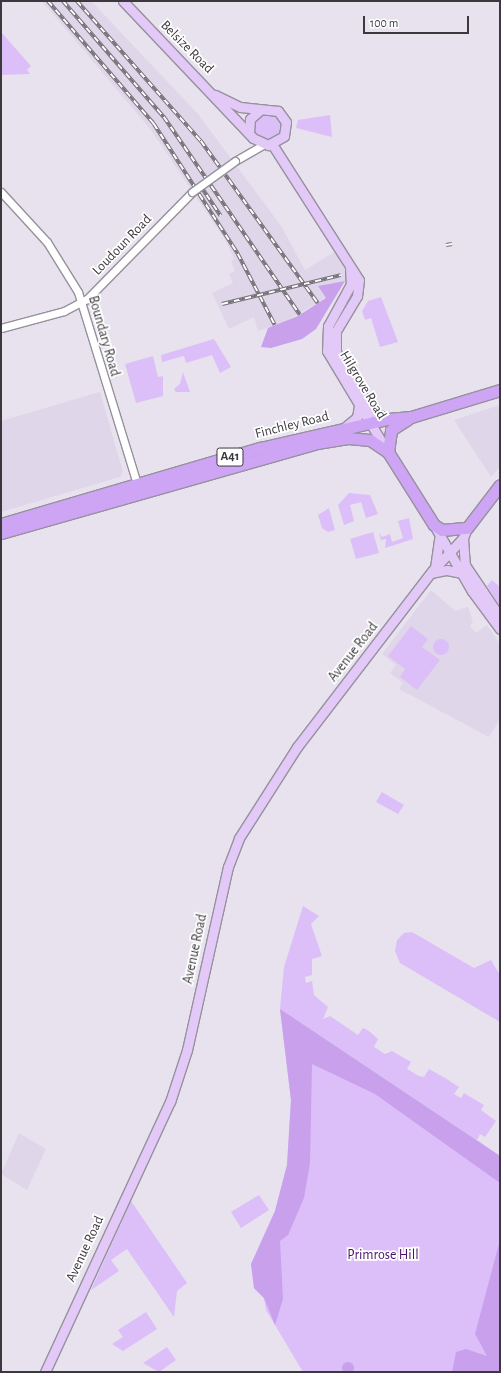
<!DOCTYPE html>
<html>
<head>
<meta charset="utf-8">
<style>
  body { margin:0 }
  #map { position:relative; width:501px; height:1373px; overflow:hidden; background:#e7e2ee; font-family:"Alegreya Sans",sans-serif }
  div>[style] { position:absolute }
  .built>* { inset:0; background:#dfd6e9 }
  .green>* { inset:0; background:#dcbff8 }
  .round { border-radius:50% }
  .forest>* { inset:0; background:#c8a0ec }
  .roads { filter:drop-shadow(1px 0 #96919c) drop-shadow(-1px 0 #96919c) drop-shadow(0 1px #96919c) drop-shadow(0 -1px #96919c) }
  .minor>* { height:7px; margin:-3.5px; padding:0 3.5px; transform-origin:3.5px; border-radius:3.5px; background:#fff }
  .major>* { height:9px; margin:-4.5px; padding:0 4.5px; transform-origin:4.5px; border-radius:4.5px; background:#e2c9f8 }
  .highway>* { height:11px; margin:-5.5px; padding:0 5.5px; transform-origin:5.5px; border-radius:5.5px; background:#cea5f4 }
  .rail>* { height:3.5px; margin-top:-1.75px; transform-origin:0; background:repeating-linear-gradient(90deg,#fff 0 6px,#757178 0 12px); box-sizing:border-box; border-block:1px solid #757178 }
  .bridges { filter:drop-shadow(1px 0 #96919c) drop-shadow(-1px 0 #96919c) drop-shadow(0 1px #96919c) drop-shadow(0 -1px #96919c) }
  .minor-bridge>* { height:7px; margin:-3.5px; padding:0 3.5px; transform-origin:3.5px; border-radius:3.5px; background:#fff }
  span { translate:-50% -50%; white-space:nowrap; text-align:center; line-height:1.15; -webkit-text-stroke:3.5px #fff; paint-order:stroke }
  .shield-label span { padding:1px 3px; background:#fff; border:1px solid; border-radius:3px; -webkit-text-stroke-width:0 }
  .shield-label { font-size:13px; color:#3c393e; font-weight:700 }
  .street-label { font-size:14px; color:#3c393e }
  .park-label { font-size:14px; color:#471069 }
  .frame { position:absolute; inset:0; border:2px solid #3c393e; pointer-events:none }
  .scale { position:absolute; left:363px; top:16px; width:106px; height:18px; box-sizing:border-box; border:2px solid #3c393e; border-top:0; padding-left:5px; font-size:12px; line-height:14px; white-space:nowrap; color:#3c393e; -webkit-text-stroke:3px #fff; paint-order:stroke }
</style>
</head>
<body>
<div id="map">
  <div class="built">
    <div style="clip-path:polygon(42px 1px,91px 1px,198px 114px,281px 226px,305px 270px,334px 252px,345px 269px,345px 281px,318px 286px,326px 298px,282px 323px,258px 331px,254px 317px,229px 329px,212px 293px,233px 283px,229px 274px,235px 271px,231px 261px,234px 259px,226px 241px,151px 130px)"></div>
    <div style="clip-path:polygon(100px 392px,123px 472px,120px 477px,1px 512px,1px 421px)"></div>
    <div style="clip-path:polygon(500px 405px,500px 467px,491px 477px,454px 420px)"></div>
    <div style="clip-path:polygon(431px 590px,455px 611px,468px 607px,473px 622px,470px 626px,476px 633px,487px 625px,500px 644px,500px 719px,489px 737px,399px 689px,403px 683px,390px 673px,396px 665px,382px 654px)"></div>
    <div style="clip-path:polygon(19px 1133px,46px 1149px,27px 1190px,1px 1174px)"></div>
  </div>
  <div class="green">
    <div style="clip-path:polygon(1px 32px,31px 66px,27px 70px,30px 74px,1px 75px)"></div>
    <div class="round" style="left:253px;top:113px;width:28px;height:28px"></div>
    <div style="clip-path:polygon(330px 115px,332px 137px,296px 128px,298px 120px)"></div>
    <div style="clip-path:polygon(381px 297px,398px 342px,380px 347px,371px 318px,365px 320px,362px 311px,368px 301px)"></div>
    <div style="clip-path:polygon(214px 339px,231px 367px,220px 373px,212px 355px,186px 363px,184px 356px,162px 362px,161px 355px)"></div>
    <div style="clip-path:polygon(153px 356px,158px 377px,163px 376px,163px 396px,136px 403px,125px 364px)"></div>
    <div style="clip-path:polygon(183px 372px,190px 392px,176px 392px,174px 389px,180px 384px)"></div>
    <div style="clip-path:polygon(349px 493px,370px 495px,378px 514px,366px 518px,361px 502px,350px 505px,354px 521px,344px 525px,338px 505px)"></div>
    <div style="clip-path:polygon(329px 508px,335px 530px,328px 532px,322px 528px,318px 515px)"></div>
    <div style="clip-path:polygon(409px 518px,413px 539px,385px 548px,386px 539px,381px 540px,379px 533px,382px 537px,390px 534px,392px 542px,403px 538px,398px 521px)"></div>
    <div style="clip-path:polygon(373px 532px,379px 553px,356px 559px,350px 539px)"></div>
    <div style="clip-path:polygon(492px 580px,500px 587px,500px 606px,487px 586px)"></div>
    <div style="clip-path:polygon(411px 626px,428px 639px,422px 647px,440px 660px,417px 690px,400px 677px,405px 669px,388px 656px)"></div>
    <div class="round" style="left:433px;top:639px;width:16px;height:16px"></div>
    <div style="clip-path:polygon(382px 792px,404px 805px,398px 814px,376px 802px)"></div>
    <div style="clip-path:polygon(303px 906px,319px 916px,311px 924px,322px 956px,312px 959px,312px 975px,305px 977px,306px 983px,312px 981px,314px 995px,328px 1007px,323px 1019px,330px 1016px,358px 1035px,363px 1028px,369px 1031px,378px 1039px,374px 1047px,385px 1054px,392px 1051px,411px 1062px,407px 1069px,419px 1076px,424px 1077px,429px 1069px,445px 1078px,459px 1087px,454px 1094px,461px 1098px,464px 1093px,484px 1105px,481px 1110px,496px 1121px,485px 1137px,480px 1134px,477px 1140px,500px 1156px,500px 1372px,303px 1372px,266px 1310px,264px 1298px,254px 1288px,251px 1264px,275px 1211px,287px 1165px,291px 1100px,280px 1009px,284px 967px)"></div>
    <div style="clip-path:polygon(412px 932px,474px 968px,491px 960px,500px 975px,500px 1022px,400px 963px,395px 951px,397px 940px,404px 933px)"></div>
    <div style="clip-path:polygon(259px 1195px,269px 1210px,241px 1228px,231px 1212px)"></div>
    <div style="clip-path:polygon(131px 1201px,187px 1283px,177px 1291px,174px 1317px,127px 1249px,111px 1260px,119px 1271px,91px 1290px)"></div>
    <div style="clip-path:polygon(146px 1312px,157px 1329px,123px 1351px,112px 1344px,123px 1337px,118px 1330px)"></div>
    <div style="clip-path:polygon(167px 1347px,176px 1360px,159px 1372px,143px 1363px)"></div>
  </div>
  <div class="forest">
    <div style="clip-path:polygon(345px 281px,316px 329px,302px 339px,271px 348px,261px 347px,268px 328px,298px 316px,326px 298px,318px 286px)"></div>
    <div style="clip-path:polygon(280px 1009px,500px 1156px,500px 1183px,375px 1094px,312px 1064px,310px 1163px,304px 1198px,288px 1235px,280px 1241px,283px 1299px,275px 1325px,264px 1298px,254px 1288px,251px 1264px,275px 1211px,287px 1165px,291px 1100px)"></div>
    <div style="clip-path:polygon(500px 1240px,500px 1372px,452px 1372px,456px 1352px,466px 1349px,487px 1356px,475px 1334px)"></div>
    <div class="round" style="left:342px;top:1362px;width:12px;height:12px"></div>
  </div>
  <div class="roads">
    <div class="minor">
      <div style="left:235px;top:161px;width:34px;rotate:-30deg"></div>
      <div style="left:1px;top:192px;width:68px;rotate:47.4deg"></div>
      <div style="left:47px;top:242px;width:59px;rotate:58.2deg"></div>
      <div style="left:78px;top:292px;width:201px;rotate:72.9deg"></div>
      <div style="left:1px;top:328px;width:65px;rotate:-15.1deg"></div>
      <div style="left:64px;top:311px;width:26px;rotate:-28deg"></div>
      <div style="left:87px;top:299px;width:150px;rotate:-45.5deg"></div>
    </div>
    <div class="major">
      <div style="left:123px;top:1px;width:189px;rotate:46.5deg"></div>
      <div style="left:253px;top:138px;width:17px;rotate:25deg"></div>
      <div style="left:268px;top:145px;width:18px;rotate:-29deg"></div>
      <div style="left:284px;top:136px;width:14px;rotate:-82deg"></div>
      <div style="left:286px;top:122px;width:14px;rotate:-126deg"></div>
      <div style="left:278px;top:111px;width:38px;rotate:-174deg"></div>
      <div style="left:240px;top:107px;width:28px;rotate:-154deg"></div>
      <div style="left:249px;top:133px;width:14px;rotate:-86deg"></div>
      <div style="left:250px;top:119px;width:13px;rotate:-42deg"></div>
      <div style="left:272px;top:144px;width:161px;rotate:57.4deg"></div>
      <div style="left:359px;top:280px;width:16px;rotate:97deg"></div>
      <div style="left:357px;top:296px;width:41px;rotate:121deg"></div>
      <div style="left:336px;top:331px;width:21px;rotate:90deg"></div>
      <div style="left:336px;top:352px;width:70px;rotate:58.3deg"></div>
      <div style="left:373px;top:412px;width:17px;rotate:25deg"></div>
      <div style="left:350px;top:267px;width:17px;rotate:87deg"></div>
      <div style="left:351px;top:284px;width:48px;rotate:118.7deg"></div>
      <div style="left:328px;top:326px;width:25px;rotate:92deg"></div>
      <div style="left:327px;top:351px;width:117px;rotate:59deg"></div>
      <div style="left:344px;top:428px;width:17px;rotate:-40deg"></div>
      <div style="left:357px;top:417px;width:11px;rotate:-80deg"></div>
      <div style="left:434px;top:525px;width:76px;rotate:60.1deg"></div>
      <div style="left:472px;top:591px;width:47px;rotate:53.6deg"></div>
      <div style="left:463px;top:538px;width:27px;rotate:86deg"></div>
      <div style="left:465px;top:565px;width:63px;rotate:56.1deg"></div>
      <div style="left:435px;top:568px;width:30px;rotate:-82deg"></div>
      <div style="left:431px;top:573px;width:16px;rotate:-11deg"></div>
      <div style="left:447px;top:570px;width:14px;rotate:12deg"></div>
      <div style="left:45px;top:1372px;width:298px;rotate:-65.2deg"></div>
      <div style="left:170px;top:1102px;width:55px;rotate:-71.9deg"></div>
      <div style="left:187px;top:1050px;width:188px;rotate:-77.4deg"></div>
      <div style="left:228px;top:867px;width:31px;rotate:-69deg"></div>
      <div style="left:239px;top:838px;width:108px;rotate:-57.5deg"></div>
      <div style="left:297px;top:747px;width:223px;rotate:-52.5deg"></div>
      <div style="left:433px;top:570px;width:44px;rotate:-46.8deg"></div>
      <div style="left:463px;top:538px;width:11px;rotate:-68deg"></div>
    </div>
    <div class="highway">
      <div style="left:388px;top:452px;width:22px;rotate:-82deg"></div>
      <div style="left:391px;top:430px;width:20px;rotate:-33deg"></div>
      <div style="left:1px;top:524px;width:270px;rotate:-16.4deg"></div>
      <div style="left:260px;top:448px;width:131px;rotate:-12.8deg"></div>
      <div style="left:388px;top:419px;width:23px;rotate:-5deg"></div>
      <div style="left:411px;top:417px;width:93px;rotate:-16.9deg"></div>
      <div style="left:1px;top:533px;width:329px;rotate:-15.9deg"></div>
      <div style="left:317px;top:443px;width:31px;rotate:-9deg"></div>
      <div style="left:348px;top:438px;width:22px;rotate:5deg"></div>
      <div style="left:370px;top:440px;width:22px;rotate:34deg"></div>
      <div style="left:388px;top:452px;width:86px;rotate:57.8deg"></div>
      <div style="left:434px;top:525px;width:9px;rotate:32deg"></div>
      <div style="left:442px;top:530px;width:25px;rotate:-5deg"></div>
      <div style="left:467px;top:528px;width:54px;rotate:-52.5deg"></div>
    </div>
  </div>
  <div class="rail">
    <div style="left:48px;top:1px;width:162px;rotate:49.2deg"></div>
    <div style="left:154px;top:124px;width:155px;rotate:57.1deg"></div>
    <div style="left:238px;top:254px;width:80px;rotate:62.5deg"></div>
    <div style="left:63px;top:1px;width:154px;rotate:49deg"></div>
    <div style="left:164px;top:117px;width:240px;rotate:55.5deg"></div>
    <div style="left:77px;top:1px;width:187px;rotate:48.5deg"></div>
    <div style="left:201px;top:141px;width:200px;rotate:54.2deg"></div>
    <div style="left:200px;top:185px;width:37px;rotate:56deg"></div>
    <div style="left:446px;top:245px;width:6px;rotate:-9deg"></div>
    <div style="left:222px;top:304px;width:122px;rotate:-13.7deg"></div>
  </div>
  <div class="bridges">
    <div class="minor-bridge">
      <div style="left:192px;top:192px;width:53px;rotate:-35.8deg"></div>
    </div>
  </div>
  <div class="shield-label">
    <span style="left:230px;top:457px">A41</span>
  </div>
  <div class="street-label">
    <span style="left:187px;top:47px;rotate:45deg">Belsize Road</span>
    <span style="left:122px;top:245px;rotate:-46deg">Loudoun Road</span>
    <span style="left:104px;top:336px;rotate:74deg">Boundary Road</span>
    <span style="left:363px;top:385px;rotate:59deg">Hilgrove Road</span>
    <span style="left:292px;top:425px;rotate:-14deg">Finchley Road</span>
    <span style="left:353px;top:652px;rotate:-52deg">Avenue Road</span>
    <span style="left:195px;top:949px;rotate:-78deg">Avenue Road</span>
    <span style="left:85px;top:1249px;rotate:-65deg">Avenue Road</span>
  </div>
  <div class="park-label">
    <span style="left:383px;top:1255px">Primrose Hill</span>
  </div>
  <div class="frame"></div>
  <div class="scale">100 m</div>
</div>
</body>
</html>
